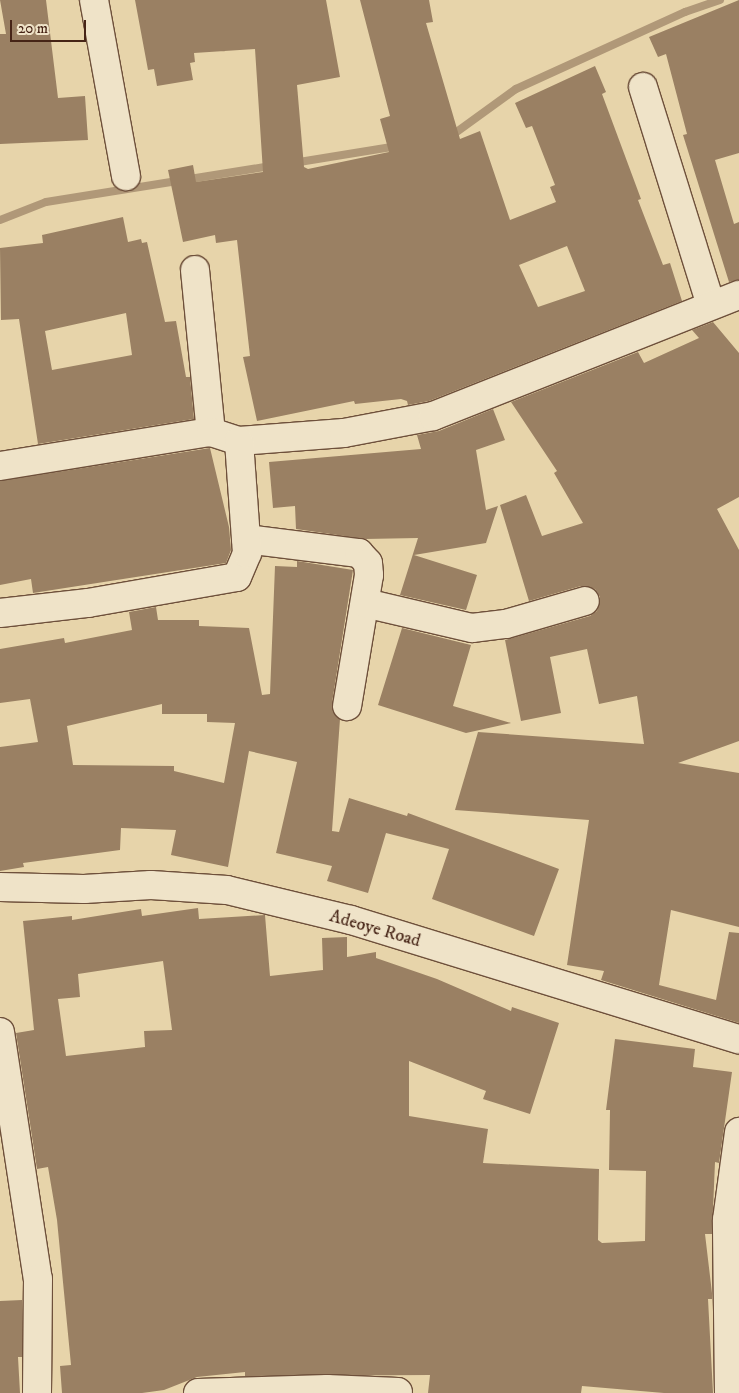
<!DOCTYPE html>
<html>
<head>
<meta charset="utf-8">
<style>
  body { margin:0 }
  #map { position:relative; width:739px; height:1393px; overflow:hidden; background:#e7d4aa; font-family:"IM FELL DW Pica",serif }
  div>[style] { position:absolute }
  .stream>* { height:8px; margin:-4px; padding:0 4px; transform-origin:4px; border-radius:4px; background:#b09878 }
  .building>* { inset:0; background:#9a8063 }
  .roads { filter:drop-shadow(1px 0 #6e503b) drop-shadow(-1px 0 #6e503b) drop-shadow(0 1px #6e503b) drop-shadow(0 -1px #6e503b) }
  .minor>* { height:28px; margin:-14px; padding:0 14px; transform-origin:14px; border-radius:14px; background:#efe3c8 }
  .tertiary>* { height:28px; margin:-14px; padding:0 14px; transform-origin:14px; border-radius:14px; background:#efe3c8 }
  span { translate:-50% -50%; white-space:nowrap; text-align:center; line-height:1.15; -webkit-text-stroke:4px #efe3c8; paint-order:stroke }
  .street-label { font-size:18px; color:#462416 }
  .scale { position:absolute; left:10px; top:20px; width:76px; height:22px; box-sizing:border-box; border:2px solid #462416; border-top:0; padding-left:6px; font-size:15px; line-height:18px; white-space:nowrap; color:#462416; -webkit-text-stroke:4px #efe3c8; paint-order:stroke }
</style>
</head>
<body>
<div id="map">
  <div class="stream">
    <div style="left:451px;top:136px;width:80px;rotate:-35.9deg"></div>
    <div style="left:516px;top:89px;width:186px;rotate:-24.5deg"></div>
    <div style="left:685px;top:12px;width:37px;rotate:-19deg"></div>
    <div style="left:293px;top:163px;width:106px;rotate:-9.2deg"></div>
    <div style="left:0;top:220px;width:49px;rotate:-21.4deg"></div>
    <div style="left:46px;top:202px;width:229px;rotate:-9.1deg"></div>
  </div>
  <div class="building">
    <div style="clip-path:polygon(0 0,46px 0,58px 98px,85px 96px,88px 140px,0 144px,0 34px,6px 34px)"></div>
    <div style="clip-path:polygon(evenodd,135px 0,326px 0,340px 77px,297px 85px,304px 167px,308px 169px,389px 152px,380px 119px,390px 116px,360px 0,429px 0,433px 22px,426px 23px,460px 139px,480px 131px,510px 220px,556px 202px,550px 187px,555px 185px,532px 126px,526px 128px,515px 103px,595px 66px,606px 92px,602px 94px,641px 199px,638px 200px,663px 265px,670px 263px,682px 301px,429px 401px,408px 405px,407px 401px,401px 399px,355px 404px,354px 401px,257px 421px,243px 357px,250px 356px,237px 240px,216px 243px,215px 235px,183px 242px,168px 170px,193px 165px,196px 182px,263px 172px,255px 49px,194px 53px,195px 62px,190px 63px,193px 80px,157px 86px,154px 69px,148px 70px,135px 0,567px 246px,585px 291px,538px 307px,519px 265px,567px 246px)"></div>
    <div style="clip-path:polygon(739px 0,739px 153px,715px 160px,734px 224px,739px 222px,739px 280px,729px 282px,683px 135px,687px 134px,666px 54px,658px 57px,649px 37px)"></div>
    <div style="clip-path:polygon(evenodd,123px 217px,128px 242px,141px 239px,142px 243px,147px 242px,165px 322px,176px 321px,186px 377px,190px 377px,194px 419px,38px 444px,19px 319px,1px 320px,0 248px,43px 243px,42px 235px,123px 217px,126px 313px,132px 355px,52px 370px,45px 331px,126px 313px)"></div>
    <div style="clip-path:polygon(713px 322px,739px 353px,739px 497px,717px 509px,739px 550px,739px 741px,678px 763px,739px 773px,739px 927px,671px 910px,659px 985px,716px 1000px,729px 932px,739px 933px,739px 1023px,601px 980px,604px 971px,567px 965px,589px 820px,455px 810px,478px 732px,644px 744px,637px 696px,599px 704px,587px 649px,550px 657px,561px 713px,521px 721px,505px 640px,590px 616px,597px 611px,600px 597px,595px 589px,581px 586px,529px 601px,500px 505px,526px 495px,542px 536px,583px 523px,554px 473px,557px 471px,511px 402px,638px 352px,644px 363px,699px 338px,692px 330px)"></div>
    <div style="clip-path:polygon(493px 409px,505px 440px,476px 450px,486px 510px,498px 506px,486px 543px,414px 555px,477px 575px,466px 610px,400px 595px,418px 538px,365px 539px,296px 529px,295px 506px,273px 508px,269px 462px,421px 449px,417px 435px,439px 431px)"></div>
    <div style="clip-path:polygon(210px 448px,229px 527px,231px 550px,226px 563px,33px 593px,31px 579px,0 585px,0 481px)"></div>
    <div style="clip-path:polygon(evenodd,297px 561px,353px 570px,332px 703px,333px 712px,340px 719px,332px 831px,339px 832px,349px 798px,407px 816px,408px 813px,559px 869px,534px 936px,432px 899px,449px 849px,386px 833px,368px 893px,327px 881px,332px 866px,276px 853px,297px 762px,249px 751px,228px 867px,171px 855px,176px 830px,121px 828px,120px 850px,23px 863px,24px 867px,0 871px,0 747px,38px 742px,30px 699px,0 703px,0 649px,64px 638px,65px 643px,132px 630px,129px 612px,156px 607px,158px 620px,199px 620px,199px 626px,249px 628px,262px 695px,270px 694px,275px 566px,297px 567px,297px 561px,162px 704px,162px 714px,207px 714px,207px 722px,235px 723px,224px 783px,174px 771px,174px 766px,73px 765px,67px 726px,162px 704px)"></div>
    <div style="clip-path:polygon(402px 628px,471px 645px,453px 706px,511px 723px,466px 733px,378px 705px)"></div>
    <div style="clip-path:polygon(evenodd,198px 908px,199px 919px,265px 915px,270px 976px,323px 970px,322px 938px,347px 937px,347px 957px,376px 952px,376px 958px,437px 979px,511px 1011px,512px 1007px,559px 1023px,530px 1114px,483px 1099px,486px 1091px,409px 1061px,409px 1116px,488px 1129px,483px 1163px,599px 1169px,598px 1240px,602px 1243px,645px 1241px,646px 1171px,609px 1170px,610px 1110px,606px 1110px,615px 1039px,695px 1049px,693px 1067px,732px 1072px,719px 1163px,715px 1162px,712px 1234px,705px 1234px,712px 1293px,712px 1299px,708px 1299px,713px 1393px,664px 1393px,582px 1386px,581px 1393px,428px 1393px,430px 1375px,245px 1376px,245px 1372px,197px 1377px,164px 1390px,142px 1393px,62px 1393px,60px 1366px,71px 1365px,57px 1220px,48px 1167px,37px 1169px,16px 1033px,34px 1030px,23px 921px,72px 916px,72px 920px,141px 909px,142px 916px,198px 908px,163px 961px,172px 1030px,144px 1031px,145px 1047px,66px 1056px,58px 999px,80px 997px,78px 974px,163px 961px)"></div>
    <div style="clip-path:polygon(22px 1300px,22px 1357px,18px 1357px,20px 1393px,0 1393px,0 1301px)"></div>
  </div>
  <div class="roads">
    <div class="minor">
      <div style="left:94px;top:0;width:179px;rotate:79.7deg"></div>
      <div style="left:643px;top:87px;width:228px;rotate:72.7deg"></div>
      <div style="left:195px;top:270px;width:163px;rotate:84.4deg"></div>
      <div style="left:0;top:466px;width:214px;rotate:-9.2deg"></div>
      <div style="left:211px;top:432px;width:29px;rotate:18deg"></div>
      <div style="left:239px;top:441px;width:105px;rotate:-4.4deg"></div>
      <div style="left:344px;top:433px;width:91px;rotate:-10.8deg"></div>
      <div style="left:433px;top:416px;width:329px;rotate:-21.6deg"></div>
      <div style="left:246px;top:539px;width:114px;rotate:7.1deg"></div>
      <div style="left:359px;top:553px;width:13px;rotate:48deg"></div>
      <div style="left:368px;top:563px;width:12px;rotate:85deg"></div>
      <div style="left:369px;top:575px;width:133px;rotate:99.5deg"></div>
      <div style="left:365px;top:603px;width:110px;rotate:13.2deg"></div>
      <div style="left:472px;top:628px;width:34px;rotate:-7deg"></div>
      <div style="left:506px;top:624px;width:82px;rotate:-16.2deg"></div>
      <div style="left:0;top:613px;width:89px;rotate:-6.5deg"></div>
      <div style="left:88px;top:603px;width:151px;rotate:-9.9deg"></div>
      <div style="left:237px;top:577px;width:26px;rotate:-67deg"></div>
      <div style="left:247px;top:553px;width:112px;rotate:-94.1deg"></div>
      <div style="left:0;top:1032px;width:250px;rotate:81.3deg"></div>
      <div style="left:38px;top:1279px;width:114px;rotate:90.5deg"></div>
      <div style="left:198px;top:1393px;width:129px;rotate:-1.8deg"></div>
      <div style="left:327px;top:1389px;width:71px;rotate:2.4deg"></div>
      <div style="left:729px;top:1393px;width:173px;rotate:-90.7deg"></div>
      <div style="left:727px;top:1220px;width:89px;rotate:-82.2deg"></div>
    </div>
    <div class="tertiary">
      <div style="left:0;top:887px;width:84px;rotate:1.4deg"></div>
      <div style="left:84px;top:889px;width:67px;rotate:-3.4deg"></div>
      <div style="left:151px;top:885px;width:76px;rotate:3.8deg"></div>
      <div style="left:227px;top:890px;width:128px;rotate:13.6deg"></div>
      <div style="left:351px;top:920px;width:406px;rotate:17.1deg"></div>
    </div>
  </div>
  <div class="street-label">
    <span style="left:375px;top:929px;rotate:16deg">Adeoye Road</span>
  </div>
  <div class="scale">20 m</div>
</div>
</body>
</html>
